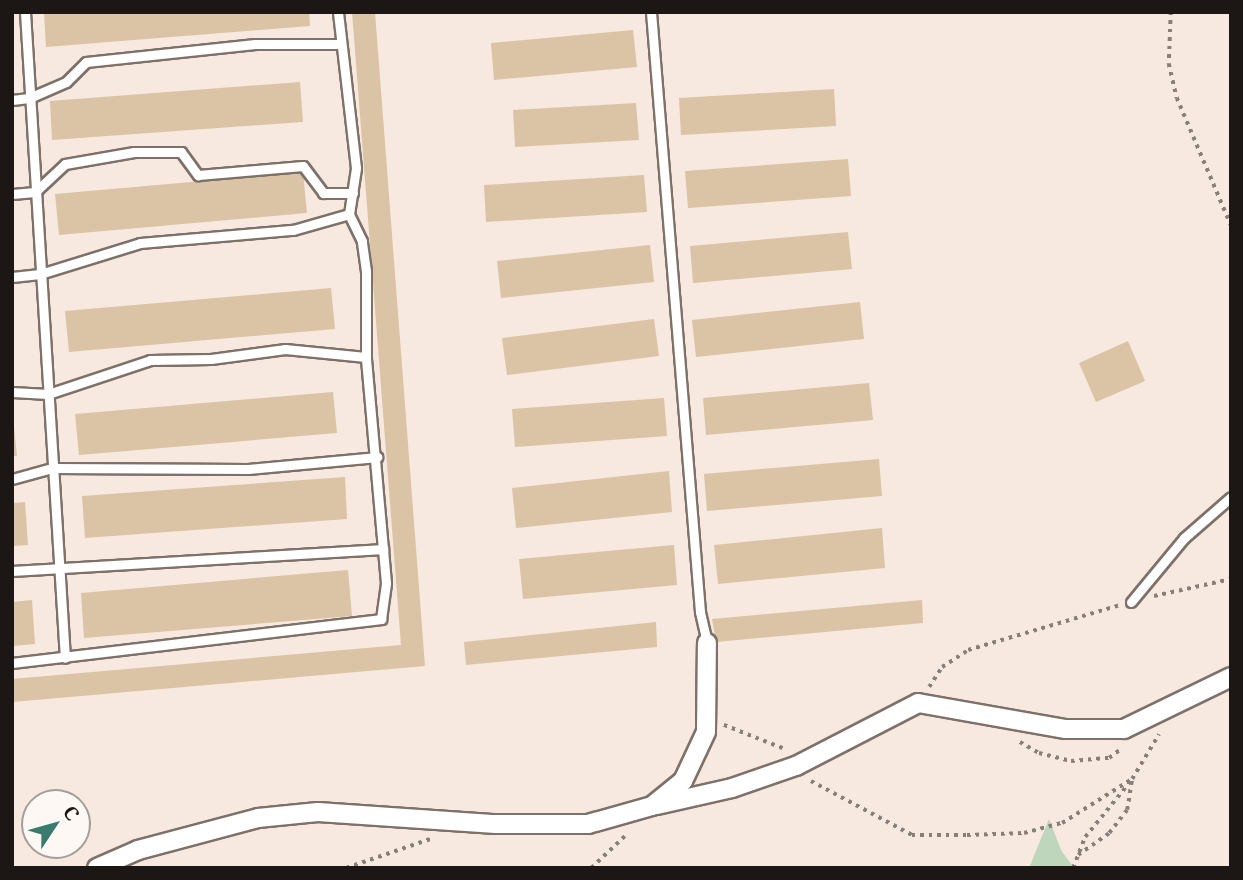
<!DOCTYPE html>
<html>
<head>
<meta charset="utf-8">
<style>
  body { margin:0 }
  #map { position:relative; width:1243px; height:880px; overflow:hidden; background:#f7e9e0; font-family:"Noto Serif",serif }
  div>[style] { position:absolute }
  .green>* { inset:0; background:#bed6bc }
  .building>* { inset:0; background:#dbc3a5 }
  .path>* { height:3.5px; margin-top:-1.75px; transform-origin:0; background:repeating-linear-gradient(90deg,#887f79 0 3.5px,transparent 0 8.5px) }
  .roads { filter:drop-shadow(2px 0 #7d7169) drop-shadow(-2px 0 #7d7169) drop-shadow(0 2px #7d7169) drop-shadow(0 -2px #7d7169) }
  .lane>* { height:9px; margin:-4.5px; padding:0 4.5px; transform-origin:4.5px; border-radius:4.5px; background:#fff }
  .street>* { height:18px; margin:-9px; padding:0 9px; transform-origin:9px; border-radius:9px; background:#fff }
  span { translate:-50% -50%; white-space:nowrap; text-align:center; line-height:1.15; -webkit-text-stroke:6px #fef8f4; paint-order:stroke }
  .frame { position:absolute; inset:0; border:14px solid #1c1714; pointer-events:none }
  .north { position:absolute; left:21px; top:789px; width:70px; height:70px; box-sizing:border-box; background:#fef8f4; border:2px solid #a49e9a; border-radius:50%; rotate:54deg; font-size:19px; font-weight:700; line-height:28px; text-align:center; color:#1c1714 }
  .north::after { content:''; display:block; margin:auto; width:24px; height:32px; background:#397c6f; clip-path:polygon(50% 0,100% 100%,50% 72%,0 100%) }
</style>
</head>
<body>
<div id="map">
  <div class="green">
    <div style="clip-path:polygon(1049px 819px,1061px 850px,1074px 868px,1029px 868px)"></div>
  </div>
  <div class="building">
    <div style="clip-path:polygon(44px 12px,309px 12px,310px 26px,46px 47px)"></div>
    <div style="clip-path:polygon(352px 12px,375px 12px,425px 666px,12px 702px,12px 679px,401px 645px)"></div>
    <div style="clip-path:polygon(633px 30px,637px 67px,494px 80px,491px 43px)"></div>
    <div style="clip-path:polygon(300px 82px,303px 122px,52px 140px,50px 101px)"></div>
    <div style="clip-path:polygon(834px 89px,836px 126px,681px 135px,679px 98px)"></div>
    <div style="clip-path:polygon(636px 103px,639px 140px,515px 147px,513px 110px)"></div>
    <div style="clip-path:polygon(848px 159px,851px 196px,688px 208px,685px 171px)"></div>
    <div style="clip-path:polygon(303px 172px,307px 213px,59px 235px,55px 194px)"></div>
    <div style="clip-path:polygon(644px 175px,647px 212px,486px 222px,484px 185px)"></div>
    <div style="clip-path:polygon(848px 232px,852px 269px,693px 283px,690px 246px)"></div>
    <div style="clip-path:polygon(650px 245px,654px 282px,501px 298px,497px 261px)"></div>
    <div style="clip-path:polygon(331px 288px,335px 329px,69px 352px,65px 311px)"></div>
    <div style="clip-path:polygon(860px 302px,864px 339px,696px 357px,692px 320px)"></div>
    <div style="clip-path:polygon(654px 319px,659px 356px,507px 375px,502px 338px)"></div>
    <div style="clip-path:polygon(1128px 341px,1145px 381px,1096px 402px,1079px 363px)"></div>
    <div style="clip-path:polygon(869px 383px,873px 420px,706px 435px,703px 398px)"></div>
    <div style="clip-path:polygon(333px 392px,337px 433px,79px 455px,75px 414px)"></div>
    <div style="clip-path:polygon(664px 398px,667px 436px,515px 447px,512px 409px)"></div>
    <div style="clip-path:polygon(12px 407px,17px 456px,12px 456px)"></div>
    <div style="clip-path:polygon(879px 459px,882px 496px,707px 511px,704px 474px)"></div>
    <div style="clip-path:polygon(669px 471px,672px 512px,516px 528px,512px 488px)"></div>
    <div style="clip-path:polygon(345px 477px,347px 519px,85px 538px,82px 496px)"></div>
    <div style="clip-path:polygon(25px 502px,28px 545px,12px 546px,12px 503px)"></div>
    <div style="clip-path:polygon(882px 528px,885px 568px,718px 584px,714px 545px)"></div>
    <div style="clip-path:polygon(674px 545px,677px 585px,523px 599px,519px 559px)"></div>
    <div style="clip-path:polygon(348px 570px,352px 616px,84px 638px,81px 593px)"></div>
    <div style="clip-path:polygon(32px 600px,35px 644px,12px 646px,12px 602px)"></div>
    <div style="clip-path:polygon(922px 600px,923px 623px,716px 642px,712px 619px)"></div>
    <div style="clip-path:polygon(656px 622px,657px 647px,466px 665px,464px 642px)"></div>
  </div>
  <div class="path">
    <div style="left:1171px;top:12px;width:52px;rotate:92.2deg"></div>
    <div style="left:1169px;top:64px;width:35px;rotate:77deg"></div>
    <div style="left:1177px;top:98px;width:138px;rotate:67deg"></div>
    <div style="left:1154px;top:596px;width:79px;rotate:-12.4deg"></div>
    <div style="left:929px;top:687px;width:24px;rotate:-57deg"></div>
    <div style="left:942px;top:667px;width:31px;rotate:-33deg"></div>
    <div style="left:968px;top:650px;width:159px;rotate:-16.5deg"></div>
    <div style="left:724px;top:725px;width:66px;rotate:21.5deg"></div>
    <div style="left:1020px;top:742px;width:22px;rotate:30deg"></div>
    <div style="left:1039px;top:753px;width:33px;rotate:14deg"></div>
    <div style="left:1071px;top:761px;width:38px;rotate:-5deg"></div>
    <div style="left:1109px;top:758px;width:15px;rotate:-37deg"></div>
    <div style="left:811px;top:781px;width:115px;rotate:28.1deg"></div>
    <div style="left:912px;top:835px;width:55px"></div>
    <div style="left:967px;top:835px;width:57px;rotate:-2deg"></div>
    <div style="left:1024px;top:833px;width:39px;rotate:-15deg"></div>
    <div style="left:1062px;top:823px;width:83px;rotate:-32.2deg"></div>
    <div style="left:1078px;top:855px;width:38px;rotate:-35deg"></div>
    <div style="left:1109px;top:833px;width:29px;rotate:-52deg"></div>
    <div style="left:1127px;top:810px;width:31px;rotate:-81deg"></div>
    <div style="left:1132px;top:779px;width:52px;rotate:-59deg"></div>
    <div style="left:346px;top:868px;width:89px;rotate:-19deg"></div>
    <div style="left:591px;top:868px;width:51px;rotate:-43.4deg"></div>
    <div style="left:1073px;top:868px;width:33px;rotate:-69deg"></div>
    <div style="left:1085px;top:837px;width:70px;rotate:-50.8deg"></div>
  </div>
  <div class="roads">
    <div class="lane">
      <div style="left:25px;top:12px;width:647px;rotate:86.46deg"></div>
      <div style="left:651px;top:12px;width:602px;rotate:85.33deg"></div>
      <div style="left:700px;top:612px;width:32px;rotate:77deg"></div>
      <div style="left:12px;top:100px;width:17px;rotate:-7deg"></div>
      <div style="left:29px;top:98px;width:40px;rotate:-23.4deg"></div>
      <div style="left:66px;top:82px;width:28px;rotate:-45deg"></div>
      <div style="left:86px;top:62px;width:170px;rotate:-6.1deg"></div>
      <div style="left:255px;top:44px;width:85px"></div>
      <div style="left:12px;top:194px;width:23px;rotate:-5deg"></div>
      <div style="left:35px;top:192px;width:41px;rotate:-43deg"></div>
      <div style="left:65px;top:164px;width:70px;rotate:-9.9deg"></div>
      <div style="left:134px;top:152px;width:47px"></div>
      <div style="left:181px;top:152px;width:29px;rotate:54deg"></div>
      <div style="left:198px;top:175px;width:105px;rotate:-4.9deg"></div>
      <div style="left:303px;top:166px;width:34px;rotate:53deg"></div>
      <div style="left:323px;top:193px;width:30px"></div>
      <div style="left:12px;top:277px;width:28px;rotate:-6deg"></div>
      <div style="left:40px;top:274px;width:105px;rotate:-17.2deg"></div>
      <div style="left:140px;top:243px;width:154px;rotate:-4.9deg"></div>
      <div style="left:293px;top:230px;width:58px;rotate:-15.9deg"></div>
      <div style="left:12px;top:392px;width:36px;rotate:3deg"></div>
      <div style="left:48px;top:394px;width:108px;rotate:-18.4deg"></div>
      <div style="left:150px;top:360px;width:61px;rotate:-0.9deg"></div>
      <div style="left:211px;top:359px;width:75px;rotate:-7.7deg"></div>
      <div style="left:285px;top:349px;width:81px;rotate:5.6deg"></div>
      <div style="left:12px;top:479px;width:41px;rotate:-15.4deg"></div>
      <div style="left:52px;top:468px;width:196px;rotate:0.3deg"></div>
      <div style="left:248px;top:469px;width:130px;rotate:-5.3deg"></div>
      <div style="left:12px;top:571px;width:372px;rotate:-3.4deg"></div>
      <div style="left:1131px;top:602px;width:83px;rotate:-50.4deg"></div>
      <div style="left:1184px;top:538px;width:62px;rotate:-41.1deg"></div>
      <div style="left:12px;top:663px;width:372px;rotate:-6.8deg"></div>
      <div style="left:381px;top:619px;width:36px;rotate:-82deg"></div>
      <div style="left:386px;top:583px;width:227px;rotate:-95.1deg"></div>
      <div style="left:366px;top:357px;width:86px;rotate:-90deg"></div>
      <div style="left:366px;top:271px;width:30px;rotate:-98deg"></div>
      <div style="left:362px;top:241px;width:30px;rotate:-116deg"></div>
      <div style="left:349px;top:214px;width:47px;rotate:-81.3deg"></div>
      <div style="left:356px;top:168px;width:157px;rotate:-96.6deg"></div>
    </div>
    <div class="street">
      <div style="left:657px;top:805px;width:77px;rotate:-12.8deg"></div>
      <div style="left:732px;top:788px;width:68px;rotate:-19deg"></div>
      <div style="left:796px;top:766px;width:137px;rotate:-27.3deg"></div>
      <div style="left:918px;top:703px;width:150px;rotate:10deg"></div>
      <div style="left:1066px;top:729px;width:58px"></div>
      <div style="left:1124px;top:729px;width:119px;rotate:-25.9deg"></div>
      <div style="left:97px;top:868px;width:45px;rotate:-23.7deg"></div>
      <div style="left:138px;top:850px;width:124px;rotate:-14.9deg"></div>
      <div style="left:258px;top:818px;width:60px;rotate:-5.7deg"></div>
      <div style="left:318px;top:812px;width:178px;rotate:3.9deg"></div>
      <div style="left:496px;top:824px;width:92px"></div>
      <div style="left:588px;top:824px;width:66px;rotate:-15.7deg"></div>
      <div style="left:652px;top:806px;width:40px;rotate:-39deg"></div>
      <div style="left:683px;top:781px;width:54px;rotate:-64.9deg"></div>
      <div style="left:706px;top:732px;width:89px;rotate:-89.4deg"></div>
    </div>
  </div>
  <div class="frame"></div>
  <div class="north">С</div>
</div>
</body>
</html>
